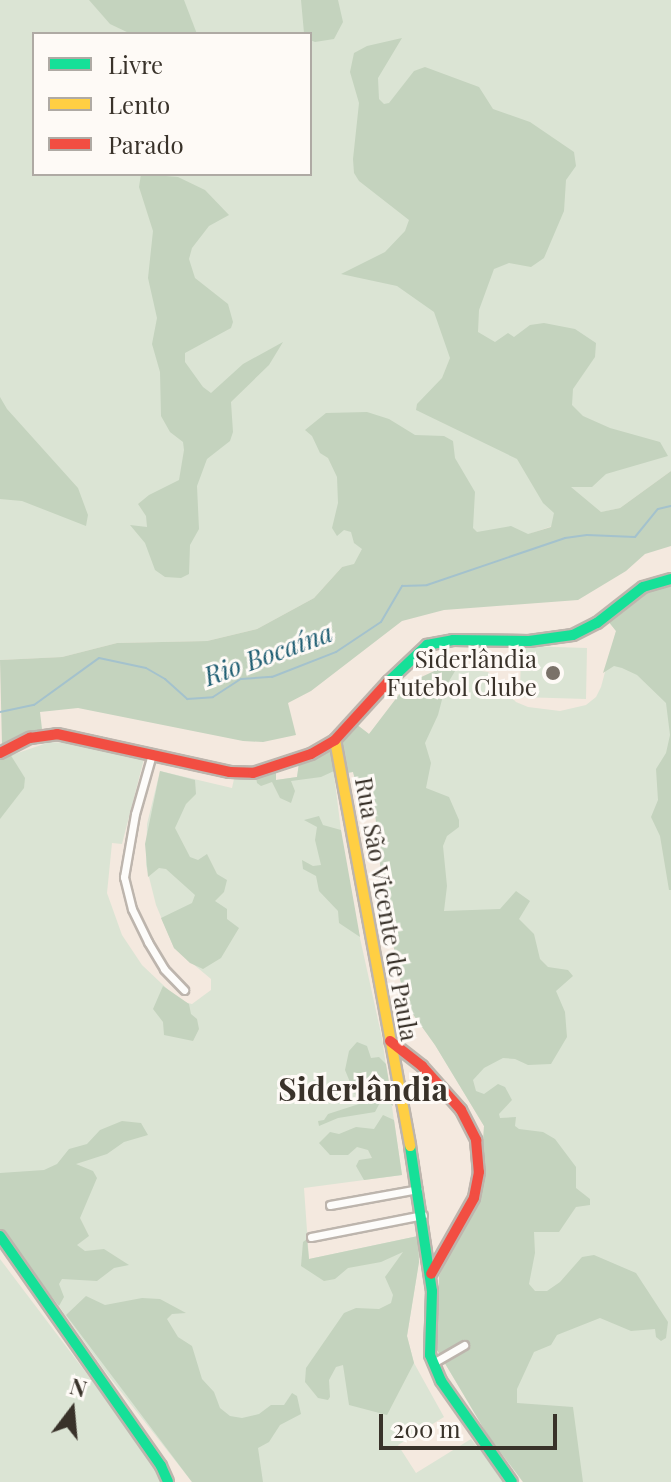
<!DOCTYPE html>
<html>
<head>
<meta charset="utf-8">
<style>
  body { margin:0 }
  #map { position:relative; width:671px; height:1482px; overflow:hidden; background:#f4e9df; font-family:"Playfair Display",serif }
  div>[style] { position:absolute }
  .green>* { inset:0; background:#dbe4d4 }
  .forest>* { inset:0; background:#c4d3be }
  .stream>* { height:2px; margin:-1px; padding:0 1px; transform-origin:1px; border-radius:1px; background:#a4c2cd }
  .roads { filter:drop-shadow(2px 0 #bdb5ad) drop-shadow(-2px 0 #bdb5ad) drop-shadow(0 2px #bdb5ad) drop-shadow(0 -2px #bdb5ad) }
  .street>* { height:7px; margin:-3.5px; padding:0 3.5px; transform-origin:3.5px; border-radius:3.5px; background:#fdfcfa }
  .fast>* { height:10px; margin:-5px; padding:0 5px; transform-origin:5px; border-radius:5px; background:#16e098 }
  .slow>* { height:10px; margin:-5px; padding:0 5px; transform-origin:5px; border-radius:5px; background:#ffcf43 }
  .jam>* { height:10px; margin:-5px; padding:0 5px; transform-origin:5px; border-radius:5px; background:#f24e42 }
  .dots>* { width:22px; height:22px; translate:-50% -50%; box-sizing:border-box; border:4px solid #fefaf6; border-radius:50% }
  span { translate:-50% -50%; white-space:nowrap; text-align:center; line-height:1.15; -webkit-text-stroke:6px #fefaf6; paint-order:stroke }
  .poi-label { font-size:24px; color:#39322a }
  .right { translate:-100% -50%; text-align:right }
  .street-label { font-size:24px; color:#39322a }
  .water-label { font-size:26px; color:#1f5e73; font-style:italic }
  .district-label { font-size:32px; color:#39322a; font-weight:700 }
  .legend { position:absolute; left:32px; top:32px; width:280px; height:144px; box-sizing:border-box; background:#fefaf6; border:2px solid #afaaa4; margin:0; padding:10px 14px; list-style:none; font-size:24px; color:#39322a }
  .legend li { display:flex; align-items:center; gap:16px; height:40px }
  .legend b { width:40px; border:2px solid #afaaa4 }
  .north { position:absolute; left:32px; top:1370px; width:80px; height:80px; -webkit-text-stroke:6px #fefaf6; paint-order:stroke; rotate:16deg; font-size:22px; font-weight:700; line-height:32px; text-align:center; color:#39322a }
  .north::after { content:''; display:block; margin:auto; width:28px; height:36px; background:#39322a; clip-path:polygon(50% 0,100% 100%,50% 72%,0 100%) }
  .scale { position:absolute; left:379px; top:1414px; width:178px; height:36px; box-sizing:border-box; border:4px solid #39322a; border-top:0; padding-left:10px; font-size:24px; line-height:28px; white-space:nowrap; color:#39322a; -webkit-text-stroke:6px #fefaf6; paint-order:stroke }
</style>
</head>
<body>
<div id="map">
  <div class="green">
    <div style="clip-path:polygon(evenodd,0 0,671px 0,671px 471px,620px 508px,576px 518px,474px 553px,342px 567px,314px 598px,257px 629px,207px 641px,117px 643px,62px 657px,0 660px,0 0,34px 34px,310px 34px,310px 174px,34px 174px,34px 34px)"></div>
    <div style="clip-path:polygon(671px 584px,671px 1482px,523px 1482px,487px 1434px,437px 1350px,439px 1276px,480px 1193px,484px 1126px,435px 1045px,405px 1003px,383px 894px,372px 781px,356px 783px,353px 772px,346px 773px,340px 740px,356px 724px,369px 734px,408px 685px,449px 666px,488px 672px,516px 702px,528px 707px,560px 711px,586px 705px,596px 697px,601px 687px,616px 631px,608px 621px,649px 590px)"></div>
    <div style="clip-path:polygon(521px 646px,587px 648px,586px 699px,520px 697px)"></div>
    <div style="clip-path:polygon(50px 742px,84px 744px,144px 759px,122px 844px,112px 843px,107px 893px,122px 935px,142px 965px,180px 1001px,192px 1004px,211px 990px,211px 979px,174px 948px,156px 905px,146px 865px,147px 824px,160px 771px,232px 788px,234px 779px,248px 779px,276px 769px,276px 780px,297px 777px,299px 763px,331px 750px,347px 879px,382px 1038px,402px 1175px,304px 1188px,309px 1259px,418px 1236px,419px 1262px,407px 1336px,414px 1363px,444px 1417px,398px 1445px,416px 1473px,471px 1439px,505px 1482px,192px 1482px,104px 1370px,23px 1255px,0 1230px,0 759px)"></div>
    <div style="clip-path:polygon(0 1259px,149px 1456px,161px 1482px,0 1482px)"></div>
  </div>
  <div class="forest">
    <div style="clip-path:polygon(89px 0,184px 0,197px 34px,131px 34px,110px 24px)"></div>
    <div style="clip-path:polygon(301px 0,338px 0,343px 22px,334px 39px,315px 42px,310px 40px,310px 34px,304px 33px)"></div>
    <div style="clip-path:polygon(402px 38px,378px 78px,379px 99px,384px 104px,389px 103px,414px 71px,425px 67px,479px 87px,493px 109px,530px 122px,574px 152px,576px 166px,566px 180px,564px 211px,544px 258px,531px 267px,509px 263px,494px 269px,479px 310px,478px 332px,495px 342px,508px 333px,514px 337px,530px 325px,544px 323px,575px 329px,596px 343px,595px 357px,573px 389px,572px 405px,583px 416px,610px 428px,660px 442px,668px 456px,606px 474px,592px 487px,571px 487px,601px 512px,620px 508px,671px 471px,671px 546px,645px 554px,626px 571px,578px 600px,444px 610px,402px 621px,311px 691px,288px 703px,296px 735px,263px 742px,243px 741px,78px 708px,40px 712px,42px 729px,2px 745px,0 660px,62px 657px,117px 643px,207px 641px,257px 629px,314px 598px,342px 567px,354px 564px,362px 549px,354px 543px,351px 532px,344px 530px,337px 536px,332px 528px,338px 503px,337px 477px,328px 458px,320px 453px,312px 436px,305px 430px,326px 413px,367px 412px,389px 419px,415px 435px,444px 436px,453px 441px,455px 458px,475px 492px,473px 528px,477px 532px,511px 526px,528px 534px,551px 527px,554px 513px,543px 503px,517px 459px,416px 410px,417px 404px,442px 378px,450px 358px,434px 312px,397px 286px,341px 274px,385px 252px,405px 231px,409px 220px,359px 181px,354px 173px,353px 159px,359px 103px,350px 72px,354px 53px,367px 46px)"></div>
    <div style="clip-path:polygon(141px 174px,178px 177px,205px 190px,229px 215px,209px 226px,192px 248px,189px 259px,195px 278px,228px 304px,233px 322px,231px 328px,185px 353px,185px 362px,203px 387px,211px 393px,243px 364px,283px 342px,269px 365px,231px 402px,233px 432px,230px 441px,207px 459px,197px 486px,199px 529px,190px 545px,189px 574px,181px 578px,165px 577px,155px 570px,145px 543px,130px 525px,147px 527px,146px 516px,138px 504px,149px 495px,179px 480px,184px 450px,183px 442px,170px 432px,161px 416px,160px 372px,152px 344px,157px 318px,148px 278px,153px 231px,139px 187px)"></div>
    <div style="clip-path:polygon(0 397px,7px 409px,78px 488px,88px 515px,86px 526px,22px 501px,0 499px)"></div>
    <div style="clip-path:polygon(671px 584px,671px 890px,669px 890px,660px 836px,651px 817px,658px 800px,656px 769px,666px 753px,670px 735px,666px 703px,637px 675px,622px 668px,614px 666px,603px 673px,616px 631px,608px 621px,641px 594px)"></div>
    <div style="clip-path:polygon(458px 666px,445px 688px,438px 715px,425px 743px,431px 763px,426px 788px,449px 797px,459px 820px,459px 827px,447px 836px,443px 846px,447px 886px,444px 911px,500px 909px,516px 891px,530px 901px,519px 919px,534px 934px,540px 959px,548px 967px,568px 970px,573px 976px,556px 991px,565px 1012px,567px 1037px,551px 1064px,528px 1065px,515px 1059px,503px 1058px,484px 1068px,473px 1080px,476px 1091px,484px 1094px,498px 1084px,505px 1087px,512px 1100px,499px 1114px,500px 1118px,516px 1117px,515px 1126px,519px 1129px,543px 1132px,555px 1139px,576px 1167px,576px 1188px,590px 1199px,590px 1205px,576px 1207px,559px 1232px,534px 1232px,535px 1253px,529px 1284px,535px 1291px,547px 1291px,560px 1282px,582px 1257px,594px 1255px,636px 1273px,668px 1322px,666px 1338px,661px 1341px,656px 1337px,655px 1329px,631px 1331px,600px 1318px,557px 1335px,551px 1345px,534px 1352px,517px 1389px,517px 1403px,573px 1407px,583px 1482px,523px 1482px,487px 1434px,437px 1350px,439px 1276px,480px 1193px,484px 1126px,435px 1045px,405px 1003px,383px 894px,372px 781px,356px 783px,353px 772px,346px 773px,340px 740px,356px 724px,369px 734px,404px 688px,417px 679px,443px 667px)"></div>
    <div style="clip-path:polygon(331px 750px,334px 771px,321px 777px,291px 781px,295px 791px,291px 803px,280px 798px,272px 782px,261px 786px,257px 783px,256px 777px,276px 769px,276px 780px,297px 777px,299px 763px)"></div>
    <div style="clip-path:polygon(10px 754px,25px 778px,24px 788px,0 819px,0 759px)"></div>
    <div style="clip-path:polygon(160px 771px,195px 780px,196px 794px,186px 804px,175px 828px,190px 857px,198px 860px,207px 854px,217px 874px,227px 880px,224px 892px,215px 901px,227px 909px,227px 919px,239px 928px,221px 958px,203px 969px,190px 963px,174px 948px,161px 918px,192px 903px,195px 895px,166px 869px,159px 868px,148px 877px,145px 844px)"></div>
    <div style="clip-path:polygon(319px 816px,323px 825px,341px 830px,360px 937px,339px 923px,338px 911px,319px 891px,316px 876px,303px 869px,302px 860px,313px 866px,321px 865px,315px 840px,317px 827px,304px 820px)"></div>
    <div style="clip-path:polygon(163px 986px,189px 1004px,191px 1014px,197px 1019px,199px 1029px,193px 1041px,164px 1035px,163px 1022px,153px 1009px)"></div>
    <div style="clip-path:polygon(357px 1042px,367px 1046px,371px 1058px,379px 1057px,386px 1064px,393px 1106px,383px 1097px,375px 1112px,338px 1118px,319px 1126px,318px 1121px,324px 1120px,328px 1114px,359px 1104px,345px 1070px,349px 1051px)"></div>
    <div style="clip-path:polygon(383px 1115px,394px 1120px,402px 1175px,364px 1180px,356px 1166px,359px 1160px,372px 1158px,368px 1150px,357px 1147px,348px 1155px,330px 1155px,319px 1143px,330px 1132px,339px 1134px,356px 1127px,374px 1129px)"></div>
    <div style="clip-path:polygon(122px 1121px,141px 1123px,148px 1135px,124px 1142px,107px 1154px,76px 1164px,93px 1171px,97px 1178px,80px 1218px,89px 1236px,77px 1245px,85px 1251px,104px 1249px,129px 1265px,114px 1268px,97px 1281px,62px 1279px,59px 1284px,64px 1297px,59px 1306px,0 1230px,0 1173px,44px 1170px,57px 1164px,69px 1149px,87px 1144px,100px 1130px)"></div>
    <div style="clip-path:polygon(418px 1236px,419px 1262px,407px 1336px,414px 1363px,387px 1415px,349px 1405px,343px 1365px,336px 1367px,329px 1380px,330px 1397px,328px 1400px,318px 1398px,305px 1382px,306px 1368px,344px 1313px,356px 1308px,379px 1309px,391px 1303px,393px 1295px,385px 1277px,403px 1252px,381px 1262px,348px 1268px,335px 1279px,324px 1281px,301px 1266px,303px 1242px,307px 1239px,309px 1259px)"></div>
    <div style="clip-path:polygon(86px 1296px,105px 1305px,142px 1298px,160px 1299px,186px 1313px,172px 1314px,167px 1319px,178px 1337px,192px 1346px,202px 1379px,214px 1392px,220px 1408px,230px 1416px,242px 1418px,259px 1414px,271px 1405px,284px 1405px,292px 1393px,297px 1396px,301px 1414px,280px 1425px,269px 1442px,258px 1448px,263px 1482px,192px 1482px,66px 1315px)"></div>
  </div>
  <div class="stream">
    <div style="left:0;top:712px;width:35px;rotate:-12deg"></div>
    <div style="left:34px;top:705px;width:80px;rotate:-35.9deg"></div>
    <div style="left:99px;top:658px;width:48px;rotate:12deg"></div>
    <div style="left:146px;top:668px;width:22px;rotate:30deg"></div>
    <div style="left:165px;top:679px;width:30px;rotate:42deg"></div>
    <div style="left:187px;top:699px;width:26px;rotate:-4deg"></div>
    <div style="left:213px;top:697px;width:33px;rotate:-33deg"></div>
    <div style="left:241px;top:679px;width:31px;rotate:-4deg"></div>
    <div style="left:272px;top:677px;width:69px;rotate:-21.3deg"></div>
    <div style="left:336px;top:652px;width:54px;rotate:-33.7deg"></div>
    <div style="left:381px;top:622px;width:42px;rotate:-59.7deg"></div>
    <div style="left:402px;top:586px;width:25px;rotate:-2deg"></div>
    <div style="left:427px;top:585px;width:146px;rotate:-18.8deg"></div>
    <div style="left:565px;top:538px;width:22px;rotate:-8deg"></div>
    <div style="left:587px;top:535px;width:48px;rotate:2.4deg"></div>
    <div style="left:635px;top:537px;width:36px;rotate:-51deg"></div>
    <div style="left:658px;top:509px;width:13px;rotate:-13deg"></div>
  </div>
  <div class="roads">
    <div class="street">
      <div style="left:152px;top:754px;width:62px;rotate:105.8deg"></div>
      <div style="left:135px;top:814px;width:64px;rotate:99.9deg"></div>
      <div style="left:124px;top:877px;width:33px;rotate:76deg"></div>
      <div style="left:132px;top:909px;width:37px;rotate:64deg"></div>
      <div style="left:148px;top:942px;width:31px;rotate:59deg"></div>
      <div style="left:164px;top:969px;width:29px;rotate:46deg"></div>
      <div style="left:330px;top:1205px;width:89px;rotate:-10.3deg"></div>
      <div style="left:311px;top:1237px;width:114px;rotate:-11.1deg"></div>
      <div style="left:433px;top:1363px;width:36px;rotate:-30deg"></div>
    </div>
    <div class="fast">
      <div style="left:388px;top:682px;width:54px;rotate:-43.5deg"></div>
      <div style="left:427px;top:645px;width:26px;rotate:-11deg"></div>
      <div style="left:453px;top:640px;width:76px;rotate:0.8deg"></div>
      <div style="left:529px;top:641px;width:44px;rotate:-7.8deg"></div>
      <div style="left:573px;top:635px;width:27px;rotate:-27deg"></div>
      <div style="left:597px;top:623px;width:58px;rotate:-38deg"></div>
      <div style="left:643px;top:587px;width:29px;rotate:-16deg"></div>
      <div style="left:410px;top:1146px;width:147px;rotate:81.4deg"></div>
      <div style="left:432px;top:1291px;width:64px;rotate:91.8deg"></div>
      <div style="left:430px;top:1355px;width:28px;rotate:67deg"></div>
      <div style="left:441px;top:1381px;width:123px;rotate:54.9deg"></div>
      <div style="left:0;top:1236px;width:281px;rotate:55deg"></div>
      <div style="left:161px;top:1466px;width:17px;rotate:66deg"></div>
    </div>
    <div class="slow">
      <div style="left:335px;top:740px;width:413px;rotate:79.5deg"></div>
    </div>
    <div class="jam">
      <div style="left:0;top:753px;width:34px;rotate:-27deg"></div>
      <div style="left:30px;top:738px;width:27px;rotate:-8deg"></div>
      <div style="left:57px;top:734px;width:177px;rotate:12.4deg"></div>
      <div style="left:230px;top:772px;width:23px;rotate:2deg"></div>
      <div style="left:253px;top:773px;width:61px;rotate:-18.1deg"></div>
      <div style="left:311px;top:754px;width:28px;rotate:-30deg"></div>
      <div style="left:335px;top:740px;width:79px;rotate:-47.6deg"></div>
      <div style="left:390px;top:1041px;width:41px;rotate:38deg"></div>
      <div style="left:422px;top:1066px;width:59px;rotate:48.4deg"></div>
      <div style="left:461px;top:1110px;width:34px;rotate:63deg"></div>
      <div style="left:476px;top:1140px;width:32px;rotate:85deg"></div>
      <div style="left:479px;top:1172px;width:26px;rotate:101deg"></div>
      <div style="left:474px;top:1198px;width:87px;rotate:119.5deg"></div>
    </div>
  </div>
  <div class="dots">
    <div style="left:553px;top:673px;background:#7a7269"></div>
  </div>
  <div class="poi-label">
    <span class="right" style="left:537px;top:673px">Siderlândia<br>Futebol Clube</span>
  </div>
  <div class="street-label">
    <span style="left:387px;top:909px;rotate:80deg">Rua São Vicente de Paula</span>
  </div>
  <div class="water-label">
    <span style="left:268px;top:654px;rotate:-20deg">Rio Bocaína</span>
  </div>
  <div class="district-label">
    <span style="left:363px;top:1088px">Siderlândia</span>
  </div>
  <ul class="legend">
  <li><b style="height:10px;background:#16e098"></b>Livre</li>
  <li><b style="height:10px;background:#ffcf43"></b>Lento</li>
  <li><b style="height:10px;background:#f24e42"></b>Parado</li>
  </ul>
  <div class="north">N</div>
  <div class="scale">200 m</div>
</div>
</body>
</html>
